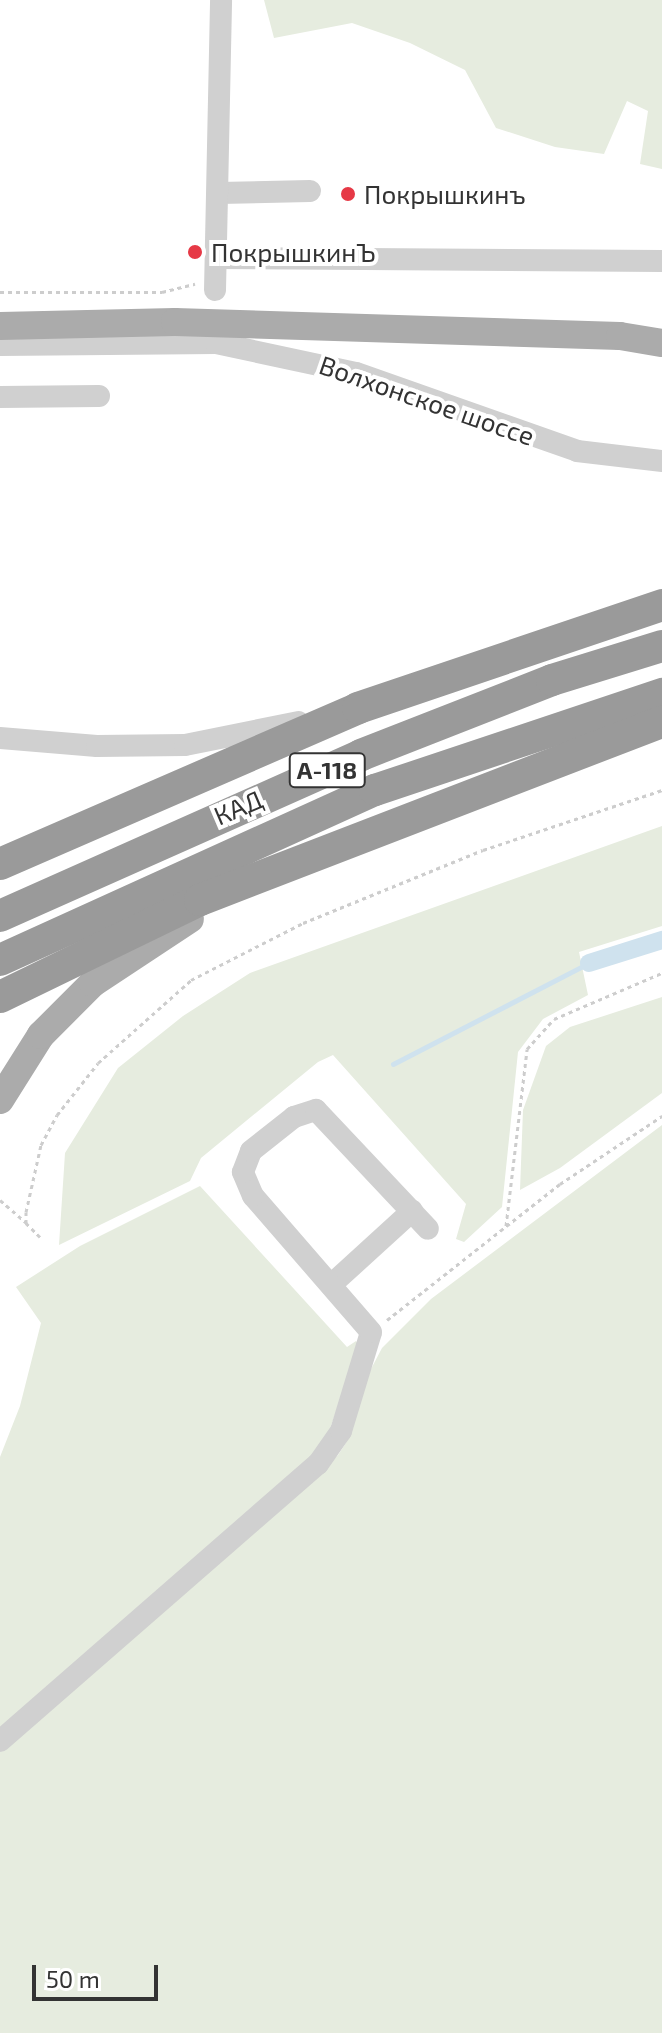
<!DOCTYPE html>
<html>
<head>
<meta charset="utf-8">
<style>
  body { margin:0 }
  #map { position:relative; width:662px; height:2033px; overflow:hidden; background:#fff; font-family:"Exo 2",sans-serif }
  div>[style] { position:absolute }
  .green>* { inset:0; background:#e6ecdf }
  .stream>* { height:5px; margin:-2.5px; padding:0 2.5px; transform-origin:2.5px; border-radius:2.5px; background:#cfe2ee }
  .canal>* { height:18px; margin:-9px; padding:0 9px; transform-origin:9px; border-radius:9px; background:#cfe2ee }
  .path>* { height:3px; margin-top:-1.5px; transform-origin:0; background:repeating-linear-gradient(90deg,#cdcdcd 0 4px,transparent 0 8px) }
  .minor>* { height:22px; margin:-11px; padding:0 11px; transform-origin:11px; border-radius:11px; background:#d0d0d0 }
  .major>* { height:28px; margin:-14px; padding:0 14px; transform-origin:14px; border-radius:14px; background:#ababab }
  .highway>* { height:32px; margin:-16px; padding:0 16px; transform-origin:16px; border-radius:16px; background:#9a9a9a }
  .dots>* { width:22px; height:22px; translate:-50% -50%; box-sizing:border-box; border:4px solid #fff; border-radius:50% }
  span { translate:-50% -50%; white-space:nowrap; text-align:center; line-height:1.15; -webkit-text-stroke:8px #fff; paint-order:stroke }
  .shield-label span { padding:2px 6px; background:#fff; border:2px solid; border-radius:6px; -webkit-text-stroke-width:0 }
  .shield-label { font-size:24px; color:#333; font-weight:700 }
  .poi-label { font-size:26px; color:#333 }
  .left { translate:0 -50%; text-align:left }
  .street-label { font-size:26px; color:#333 }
  .scale { position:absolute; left:32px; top:1965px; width:126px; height:36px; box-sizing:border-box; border:4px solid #333; border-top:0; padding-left:10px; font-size:24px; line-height:28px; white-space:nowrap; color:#333; -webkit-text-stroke:6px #fff; paint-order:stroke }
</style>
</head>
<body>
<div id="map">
  <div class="green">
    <div style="clip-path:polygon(264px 0,662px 0,662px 169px,640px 164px,648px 111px,627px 101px,604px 154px,555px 147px,496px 128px,465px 70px,410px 43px,352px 23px,274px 38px)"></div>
    <div style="clip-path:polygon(662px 826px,662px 926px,579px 952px,588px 995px,543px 1019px,518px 1052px,502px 1207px,464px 1242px,456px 1239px,466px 1204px,333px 1055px,318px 1062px,201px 1158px,190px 1181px,59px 1245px,65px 1153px,118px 1068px,183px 1016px,250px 973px)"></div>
    <div style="clip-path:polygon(662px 997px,662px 1093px,560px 1168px,520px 1190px,523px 1110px,546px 1046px,570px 1027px)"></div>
    <div style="clip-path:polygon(662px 1125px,662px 2033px,0 2033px,0 1752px,338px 1455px,346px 1443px,361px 1388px,382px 1348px,431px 1299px)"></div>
    <div style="clip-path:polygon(200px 1186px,347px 1347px,356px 1341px,359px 1345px,323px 1449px,0 1735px,0 1457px,20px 1406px,41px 1323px,16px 1287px,80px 1246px)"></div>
  </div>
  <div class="stream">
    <div style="left:393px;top:1064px;width:220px;rotate:-27.3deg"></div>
  </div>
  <div class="canal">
    <div style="left:589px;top:963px;width:77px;rotate:-17.5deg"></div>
  </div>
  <div class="path">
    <div style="left:0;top:292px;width:162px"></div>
    <div style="left:162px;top:292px;width:34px;rotate:-14deg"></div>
    <div style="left:0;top:1200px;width:35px;rotate:41deg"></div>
    <div style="left:506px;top:1226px;width:178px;rotate:-83.2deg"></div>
    <div style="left:527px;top:1049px;width:40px;rotate:-48deg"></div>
    <div style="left:554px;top:1019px;width:117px;rotate:-23.1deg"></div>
    <div style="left:40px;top:1237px;width:20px;rotate:-135deg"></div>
    <div style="left:26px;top:1223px;width:11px;rotate:-90deg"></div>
    <div style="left:26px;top:1212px;width:69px;rotate:-77.4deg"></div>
    <div style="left:41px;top:1145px;width:34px;rotate:-62deg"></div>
    <div style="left:57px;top:1115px;width:66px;rotate:-51.7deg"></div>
    <div style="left:98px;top:1063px;width:125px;rotate:-41.7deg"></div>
    <div style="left:191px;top:980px;width:126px;rotate:-27deg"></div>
    <div style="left:303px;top:923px;width:194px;rotate:-22.1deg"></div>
    <div style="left:483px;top:850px;width:189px;rotate:-18.5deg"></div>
    <div style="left:387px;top:1320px;width:220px;rotate:-38.2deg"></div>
    <div style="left:560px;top:1184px;width:123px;rotate:-33.7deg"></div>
  </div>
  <div class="minor">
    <div style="left:219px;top:193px;width:91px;rotate:-1.3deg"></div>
    <div style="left:219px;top:258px;width:443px;rotate:0.4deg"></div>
    <div style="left:215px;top:290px;width:290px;rotate:-88.8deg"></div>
    <div style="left:0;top:345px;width:216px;rotate:-0.5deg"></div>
    <div style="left:216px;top:343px;width:143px;rotate:12.1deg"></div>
    <div style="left:356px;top:373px;width:234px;rotate:19.4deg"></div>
    <div style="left:577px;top:451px;width:86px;rotate:6.7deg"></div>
    <div style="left:0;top:397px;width:99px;rotate:-0.6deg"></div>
    <div style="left:0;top:738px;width:97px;rotate:4.7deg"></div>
    <div style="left:97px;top:746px;width:88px;rotate:-0.7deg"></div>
    <div style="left:185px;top:745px;width:116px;rotate:-11.4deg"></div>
    <div style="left:331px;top:1285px;width:110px;rotate:-42.4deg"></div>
    <div style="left:0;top:1741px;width:422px;rotate:-41.1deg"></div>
    <div style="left:318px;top:1464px;width:40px;rotate:-55.1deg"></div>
    <div style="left:341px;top:1431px;width:103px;rotate:-73.1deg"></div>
    <div style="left:371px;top:1332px;width:180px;rotate:-130.9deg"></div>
    <div style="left:253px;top:1196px;width:26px;rotate:-113deg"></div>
    <div style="left:243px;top:1172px;width:22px;rotate:-69deg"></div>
    <div style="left:251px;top:1151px;width:55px;rotate:-38.3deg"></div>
    <div style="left:294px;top:1117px;width:23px;rotate:-18deg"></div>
    <div style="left:316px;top:1110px;width:163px;rotate:46.7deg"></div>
  </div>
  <div class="major">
    <div style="left:0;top:326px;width:175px;rotate:-1.3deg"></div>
    <div style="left:175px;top:322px;width:445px;rotate:1.8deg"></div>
    <div style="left:620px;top:336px;width:43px;rotate:9.5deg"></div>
    <div style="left:0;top:1100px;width:77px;rotate:-57.8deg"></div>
    <div style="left:41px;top:1035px;width:74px;rotate:-45deg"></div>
    <div style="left:93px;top:983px;width:116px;rotate:-33.4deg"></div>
  </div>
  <div class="highway">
    <div style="left:0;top:864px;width:391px;rotate:-23.5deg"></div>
    <div style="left:358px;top:708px;width:321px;rotate:-18.7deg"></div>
    <div style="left:0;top:916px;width:395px;rotate:-24deg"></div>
    <div style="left:361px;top:755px;width:205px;rotate:-21.4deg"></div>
    <div style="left:552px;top:680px;width:115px;rotate:-17.2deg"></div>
    <div style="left:0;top:960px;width:412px;rotate:-24.4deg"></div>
    <div style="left:375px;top:790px;width:303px;rotate:-18.5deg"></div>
    <div style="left:0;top:997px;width:222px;rotate:-25.9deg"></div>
    <div style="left:200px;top:900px;width:495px;rotate:-21.1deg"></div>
  </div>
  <div class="dots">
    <div style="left:348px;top:194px;background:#e63946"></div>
    <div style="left:195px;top:252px;background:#e63946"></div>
  </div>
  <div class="shield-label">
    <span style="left:327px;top:770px">А-118</span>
  </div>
  <div class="poi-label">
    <span class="left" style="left:364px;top:194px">Покрышкинъ</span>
    <span class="left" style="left:211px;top:252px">ПокрышкинЪ</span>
  </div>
  <div class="street-label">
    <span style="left:427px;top:400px;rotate:19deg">Волхонское шоссе</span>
    <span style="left:238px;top:807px;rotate:-23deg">КАД</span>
  </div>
  <div class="scale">50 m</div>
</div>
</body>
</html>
